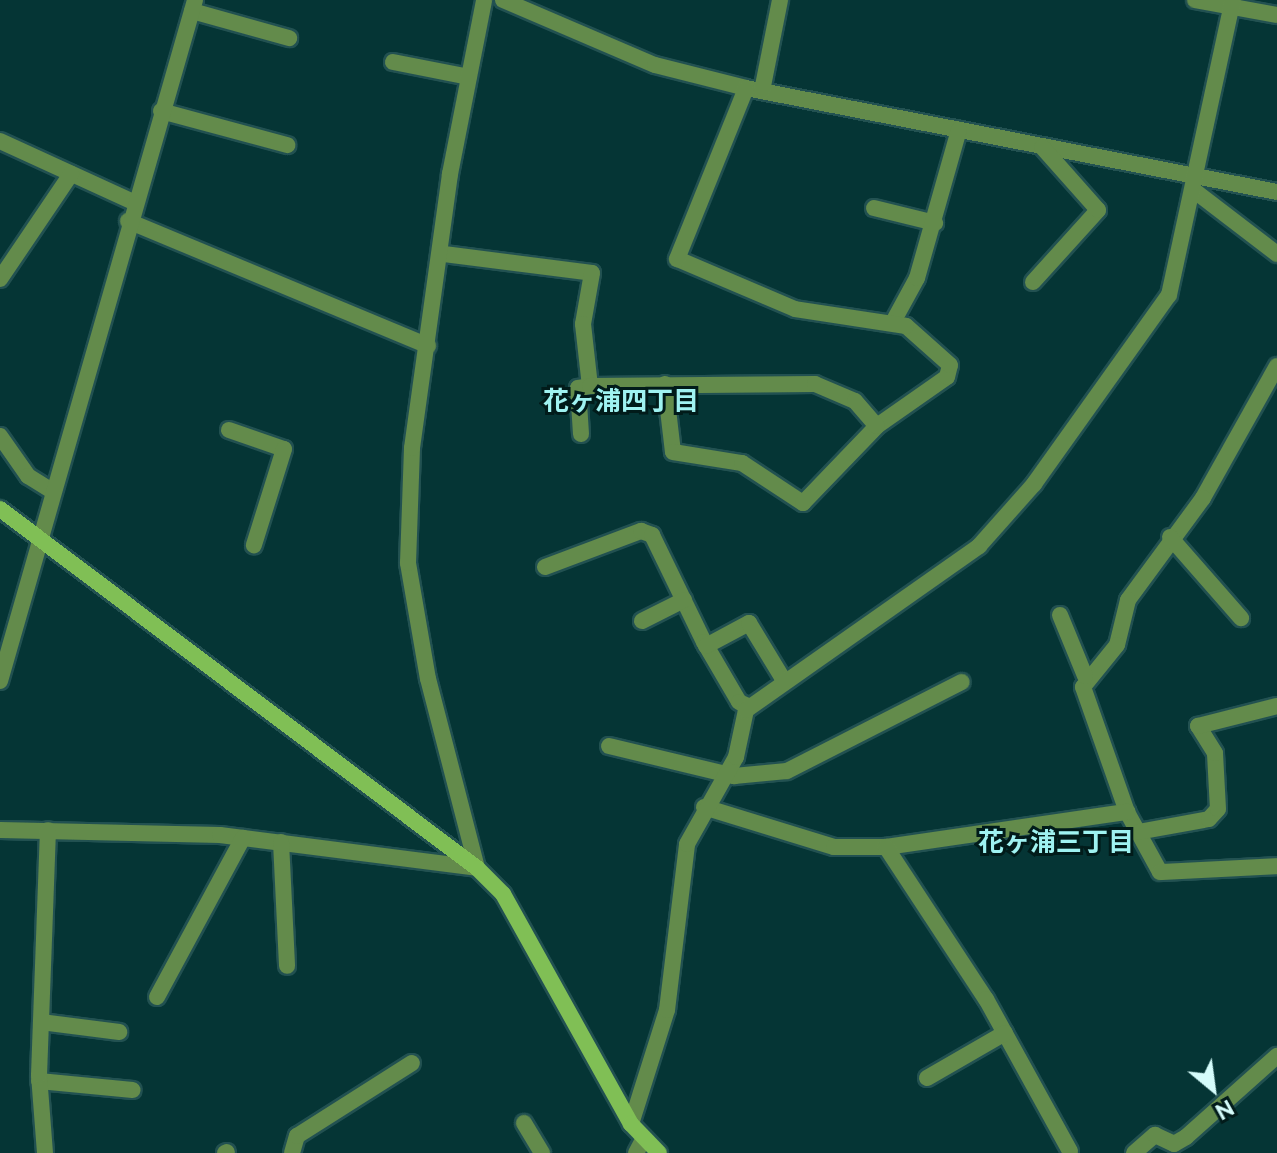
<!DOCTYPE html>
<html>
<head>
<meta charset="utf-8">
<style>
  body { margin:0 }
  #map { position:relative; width:1277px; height:1153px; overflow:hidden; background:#053535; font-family:Raleway,"Noto Sans JP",sans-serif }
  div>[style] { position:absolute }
  .roads { filter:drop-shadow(2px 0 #225151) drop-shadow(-2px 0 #225151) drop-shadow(0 2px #225151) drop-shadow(0 -2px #225151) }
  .street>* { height:16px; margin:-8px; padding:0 8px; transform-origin:8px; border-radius:8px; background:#638b4b }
  .secondary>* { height:16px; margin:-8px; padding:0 8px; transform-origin:8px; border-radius:8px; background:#80bf55 }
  span { translate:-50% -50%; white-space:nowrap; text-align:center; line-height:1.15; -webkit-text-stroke:6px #011b1a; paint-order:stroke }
  .neighbourhood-label { font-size:26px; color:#9ff2f1; font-weight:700 }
  .north { position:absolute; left:1173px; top:1049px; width:80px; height:80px; -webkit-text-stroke:6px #011b1a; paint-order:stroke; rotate:151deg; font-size:22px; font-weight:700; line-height:32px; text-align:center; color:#d5fcfb }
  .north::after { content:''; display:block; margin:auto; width:28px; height:36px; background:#d5fcfb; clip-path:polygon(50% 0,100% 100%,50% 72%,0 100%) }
</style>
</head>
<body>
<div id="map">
  <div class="roads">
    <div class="street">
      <div style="left:503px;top:0;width:165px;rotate:23.2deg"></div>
      <div style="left:655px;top:65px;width:94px;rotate:14.2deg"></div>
      <div style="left:746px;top:88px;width:541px;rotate:11.08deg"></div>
      <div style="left:1195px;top:0;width:83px;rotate:10.4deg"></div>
      <div style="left:192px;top:11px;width:101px;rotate:15.6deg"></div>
      <div style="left:393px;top:62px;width:77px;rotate:11.2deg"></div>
      <div style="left:762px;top:91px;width:93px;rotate:-78.8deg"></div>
      <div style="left:161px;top:111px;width:131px;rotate:15.1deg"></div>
      <div style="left:0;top:141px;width:146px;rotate:24.6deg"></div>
      <div style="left:1196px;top:192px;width:102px;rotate:37.4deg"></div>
      <div style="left:874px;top:208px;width:63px;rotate:13.8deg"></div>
      <div style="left:128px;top:221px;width:325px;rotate:22.6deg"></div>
      <div style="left:444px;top:254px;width:149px;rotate:7.3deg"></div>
      <div style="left:592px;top:273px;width:52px;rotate:100deg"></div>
      <div style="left:583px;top:324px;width:62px;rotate:83.6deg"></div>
      <div style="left:0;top:279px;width:127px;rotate:-55.9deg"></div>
      <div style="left:1033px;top:282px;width:97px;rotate:-47.9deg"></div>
      <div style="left:1098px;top:210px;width:84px;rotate:-131.6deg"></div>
      <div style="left:893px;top:322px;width:50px;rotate:-61.4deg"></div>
      <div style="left:917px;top:278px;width:154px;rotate:-74.2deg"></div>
      <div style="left:1277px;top:366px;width:151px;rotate:119.3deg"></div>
      <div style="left:1203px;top:498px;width:127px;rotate:126.3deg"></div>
      <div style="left:1128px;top:600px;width:46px;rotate:103.7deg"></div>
      <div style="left:1117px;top:645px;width:54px;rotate:129deg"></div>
      <div style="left:1083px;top:687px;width:133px;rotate:70.6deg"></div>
      <div style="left:1127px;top:812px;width:68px;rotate:61.2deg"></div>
      <div style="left:1160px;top:872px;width:117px;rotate:-2.9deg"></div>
      <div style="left:665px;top:384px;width:68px;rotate:83.3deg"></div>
      <div style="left:673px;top:452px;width:70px;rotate:9.1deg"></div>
      <div style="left:742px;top:463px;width:73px;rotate:33.3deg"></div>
      <div style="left:803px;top:503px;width:107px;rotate:-46.1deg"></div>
      <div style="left:877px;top:426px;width:85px;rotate:-35deg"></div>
      <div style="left:947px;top:377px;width:12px;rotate:-76deg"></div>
      <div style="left:950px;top:365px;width:59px;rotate:-138.4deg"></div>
      <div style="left:906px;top:326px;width:112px;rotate:-171.3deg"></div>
      <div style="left:795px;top:309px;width:128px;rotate:-157deg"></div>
      <div style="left:677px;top:259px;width:184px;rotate:-68deg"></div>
      <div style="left:229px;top:430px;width:58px;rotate:19.1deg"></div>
      <div style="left:284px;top:449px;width:101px;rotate:107.4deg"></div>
      <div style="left:581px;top:434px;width:46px;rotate:-93.7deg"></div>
      <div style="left:578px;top:388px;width:12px;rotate:-9deg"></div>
      <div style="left:590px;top:386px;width:225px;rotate:-0.5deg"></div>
      <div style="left:815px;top:384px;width:43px;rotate:23deg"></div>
      <div style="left:855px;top:401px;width:33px;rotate:49deg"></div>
      <div style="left:0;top:436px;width:49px;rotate:55deg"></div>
      <div style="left:28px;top:476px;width:28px;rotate:32deg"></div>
      <div style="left:1170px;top:537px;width:108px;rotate:48.8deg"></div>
      <div style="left:545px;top:567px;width:103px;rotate:-20.6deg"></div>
      <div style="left:641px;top:531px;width:12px;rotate:20deg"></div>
      <div style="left:652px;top:535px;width:119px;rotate:64.1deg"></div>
      <div style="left:704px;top:642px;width:69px;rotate:59.7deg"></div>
      <div style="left:739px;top:702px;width:10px;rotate:24deg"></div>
      <div style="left:1060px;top:615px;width:66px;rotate:67.7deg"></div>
      <div style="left:642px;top:621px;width:47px;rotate:-26.6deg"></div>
      <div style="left:706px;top:646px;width:49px;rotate:-28.1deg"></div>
      <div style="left:749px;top:623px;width:66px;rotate:58.7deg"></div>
      <div style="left:0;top:681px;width:708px;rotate:-74.02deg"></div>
      <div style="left:609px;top:746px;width:129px;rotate:13.5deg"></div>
      <div style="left:734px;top:776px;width:53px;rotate:-5.4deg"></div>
      <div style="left:787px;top:771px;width:196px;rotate:-27deg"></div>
      <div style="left:704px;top:807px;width:136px;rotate:17.1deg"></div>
      <div style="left:834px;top:847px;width:52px"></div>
      <div style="left:886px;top:847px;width:244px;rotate:-8.3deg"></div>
      <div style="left:0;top:830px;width:220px;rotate:1.3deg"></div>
      <div style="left:220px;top:835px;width:259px;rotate:7.3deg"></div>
      <div style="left:477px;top:868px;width:195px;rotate:-104.5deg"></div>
      <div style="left:428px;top:679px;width:118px;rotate:-99.8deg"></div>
      <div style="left:408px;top:563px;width:115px;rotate:-88deg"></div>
      <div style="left:412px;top:448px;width:277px;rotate:-82.1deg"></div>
      <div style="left:450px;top:174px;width:177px;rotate:-78.9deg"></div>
      <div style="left:1138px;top:832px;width:72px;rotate:-10.4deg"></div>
      <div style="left:1209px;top:819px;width:13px;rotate:-48deg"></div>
      <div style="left:1218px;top:809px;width:56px;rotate:-93.1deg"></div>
      <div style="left:1215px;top:753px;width:32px;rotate:-122deg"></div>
      <div style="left:1198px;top:726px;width:81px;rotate:-14.2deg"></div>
      <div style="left:281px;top:842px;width:124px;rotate:87.2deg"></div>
      <div style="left:886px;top:847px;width:182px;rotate:56.7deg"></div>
      <div style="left:986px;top:999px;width:174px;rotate:61.1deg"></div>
      <div style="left:157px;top:997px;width:181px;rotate:-61.6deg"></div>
      <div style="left:41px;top:1022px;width:79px;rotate:7.3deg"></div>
      <div style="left:927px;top:1078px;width:90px;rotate:-30deg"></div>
      <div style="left:39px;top:1081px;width:94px;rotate:5.5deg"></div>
      <div style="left:524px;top:1123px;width:35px;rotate:59deg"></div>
      <div style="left:631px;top:1124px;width:120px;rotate:-72.5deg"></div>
      <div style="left:667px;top:1010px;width:167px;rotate:-83.1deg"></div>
      <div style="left:687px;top:844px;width:100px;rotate:-60.6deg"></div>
      <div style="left:736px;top:757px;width:48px;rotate:-78deg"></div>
      <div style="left:746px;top:710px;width:285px;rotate:-35.1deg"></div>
      <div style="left:979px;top:546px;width:83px;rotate:-48.4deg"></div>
      <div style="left:1034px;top:484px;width:232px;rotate:-54.5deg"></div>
      <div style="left:1169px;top:295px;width:302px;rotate:-77.8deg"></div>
      <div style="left:45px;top:1153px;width:78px;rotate:-94.4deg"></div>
      <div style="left:39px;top:1075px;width:245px;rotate:-87.9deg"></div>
      <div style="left:225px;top:1153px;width:2px;rotate:-27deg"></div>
      <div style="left:292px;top:1153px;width:18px;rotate:-74deg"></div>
      <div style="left:297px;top:1136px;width:136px;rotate:-32.4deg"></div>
      <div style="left:636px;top:1153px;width:15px;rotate:-62deg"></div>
      <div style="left:1134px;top:1153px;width:28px;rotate:-41deg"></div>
      <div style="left:1155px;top:1135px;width:21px;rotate:25deg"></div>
      <div style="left:1174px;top:1144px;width:14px;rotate:-30deg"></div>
      <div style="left:1186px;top:1137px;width:122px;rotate:-41.7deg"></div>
    </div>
    <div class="secondary">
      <div style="left:0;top:509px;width:597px;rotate:36.97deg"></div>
      <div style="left:477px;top:868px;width:37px;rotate:45deg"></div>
      <div style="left:503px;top:894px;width:263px;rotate:60.9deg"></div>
      <div style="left:631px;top:1124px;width:40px;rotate:46deg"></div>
    </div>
  </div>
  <div class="neighbourhood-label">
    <span style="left:621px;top:402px">花ヶ浦四丁目</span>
    <span style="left:1056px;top:843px">花ヶ浦三丁目</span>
  </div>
  <div class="north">N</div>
</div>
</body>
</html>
